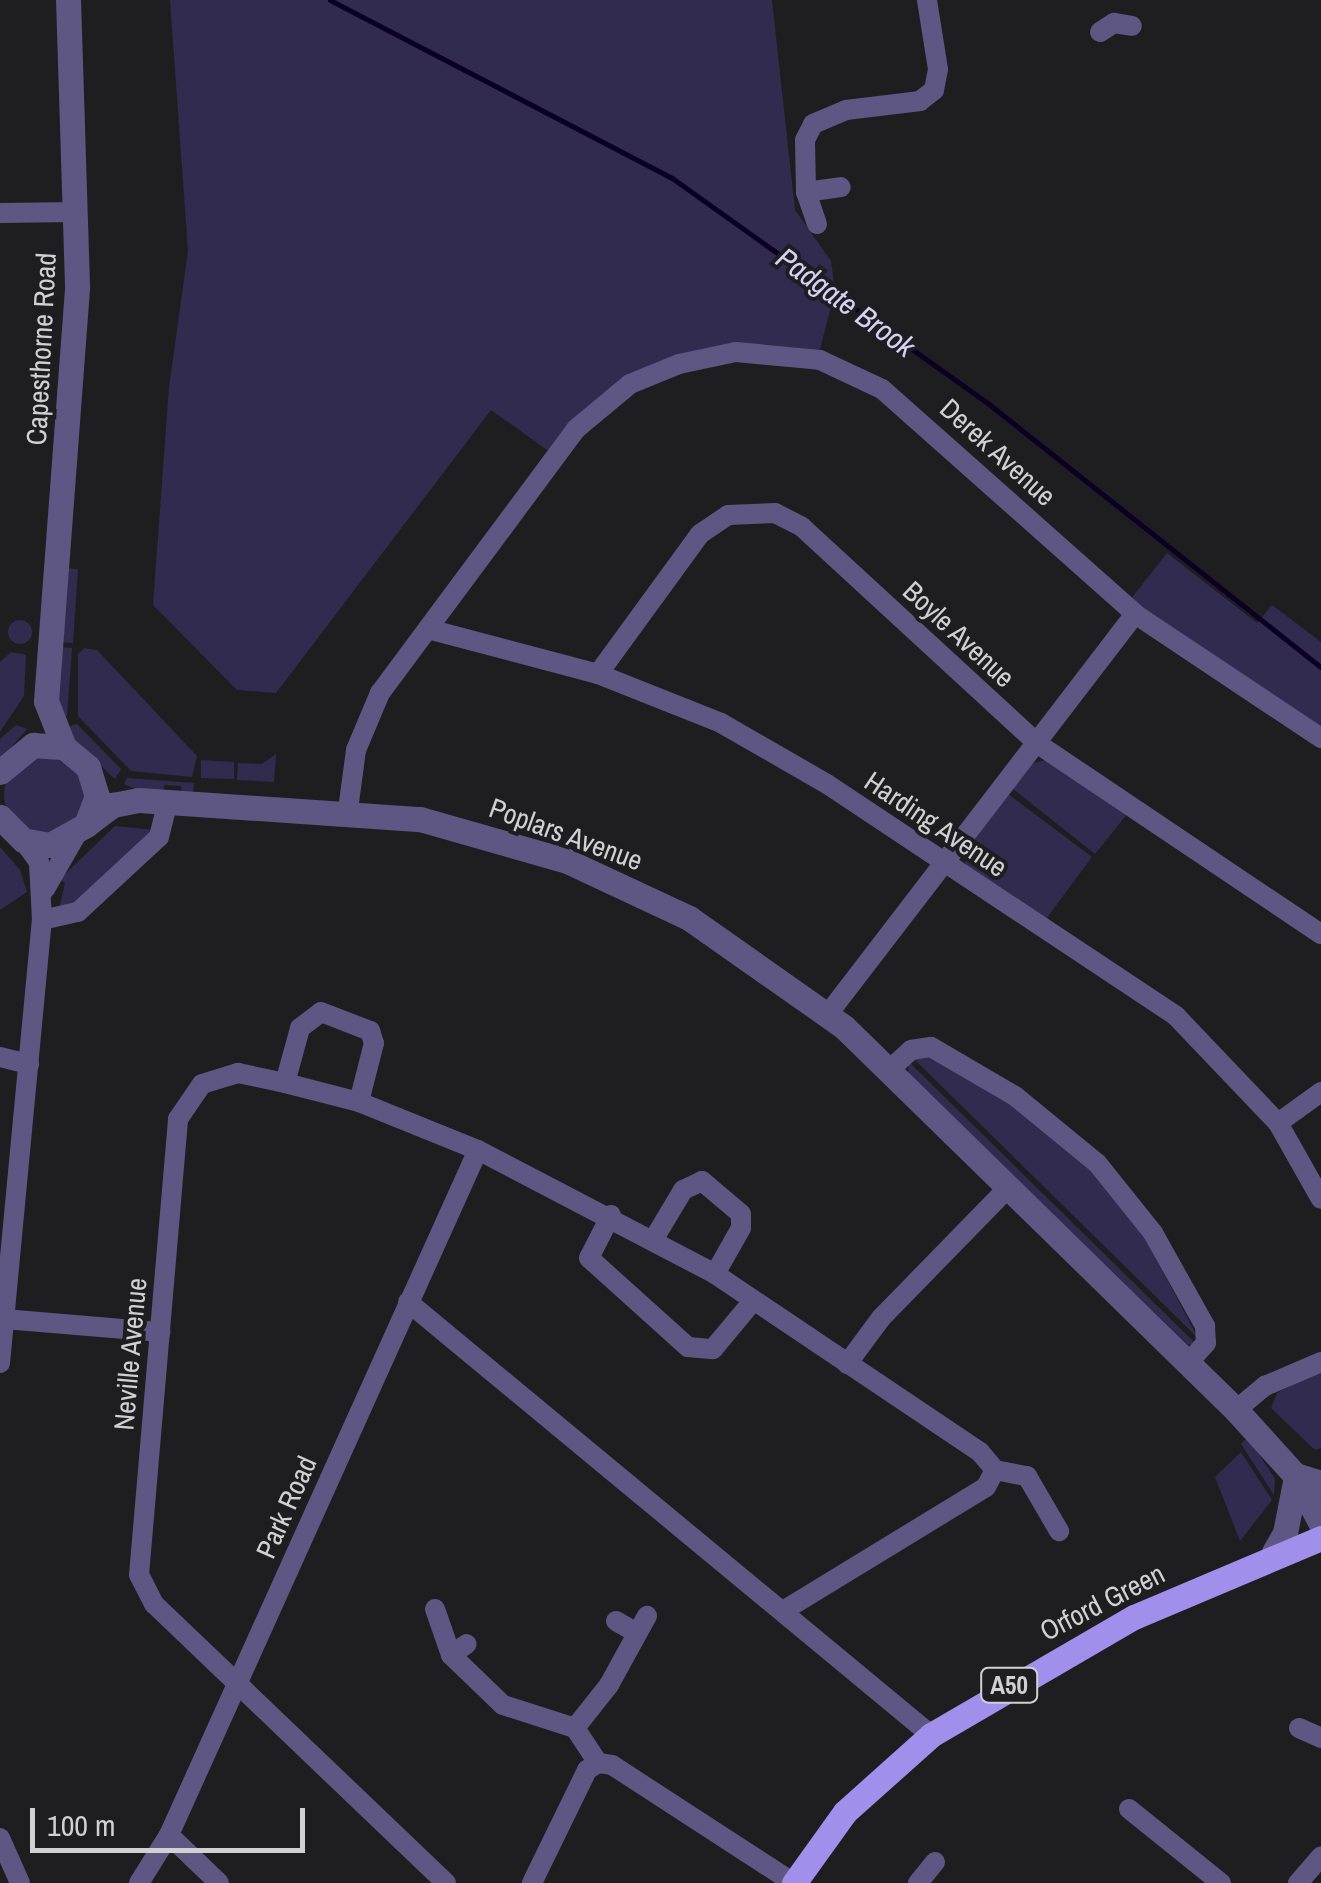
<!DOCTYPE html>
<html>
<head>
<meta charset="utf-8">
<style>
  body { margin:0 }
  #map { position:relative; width:1321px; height:1883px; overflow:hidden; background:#1e1e21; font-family:"Archivo Narrow",sans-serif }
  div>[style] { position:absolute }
  .green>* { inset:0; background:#322b50 }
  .round { border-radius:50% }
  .stream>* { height:5px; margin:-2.5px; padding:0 2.5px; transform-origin:2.5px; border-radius:2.5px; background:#0b0024 }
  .minor>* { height:20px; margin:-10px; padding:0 10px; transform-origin:10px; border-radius:10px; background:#5e5783 }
  .tertiary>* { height:25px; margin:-12.5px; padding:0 12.5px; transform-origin:12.5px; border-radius:12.5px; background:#5e5783 }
  .primary>* { height:25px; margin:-12.5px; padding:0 12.5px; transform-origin:12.5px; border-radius:12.5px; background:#a08feb }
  span { translate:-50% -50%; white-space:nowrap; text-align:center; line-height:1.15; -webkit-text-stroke:8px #1e1e21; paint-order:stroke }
  .shield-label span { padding:2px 8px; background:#1e1e21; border:2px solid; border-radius:8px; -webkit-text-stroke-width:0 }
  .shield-label { font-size:25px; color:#d1d1d3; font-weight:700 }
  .street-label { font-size:28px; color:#d1d1d3 }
  .water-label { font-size:30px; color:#d6d1f6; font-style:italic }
  .scale { position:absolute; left:30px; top:1808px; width:275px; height:45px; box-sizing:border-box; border:5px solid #d1d1d3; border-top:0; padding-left:12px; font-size:30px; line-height:35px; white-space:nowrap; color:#d1d1d3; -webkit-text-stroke:8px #1e1e21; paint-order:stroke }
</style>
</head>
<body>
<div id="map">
  <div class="green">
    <div style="clip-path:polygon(170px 0,772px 0,795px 210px,831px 261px,835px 291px,819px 353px,735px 344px,668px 359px,603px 393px,550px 452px,491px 410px,276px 693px,237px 690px,153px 605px,169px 387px,188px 251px)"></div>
    <div style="clip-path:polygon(1167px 553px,1257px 623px,1272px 605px,1321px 642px,1321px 729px,1130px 600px)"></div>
    <div style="clip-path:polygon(64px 568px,78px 569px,73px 643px,58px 642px)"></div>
    <div class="round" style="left:8px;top:620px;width:24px;height:24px"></div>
    <div style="clip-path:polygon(58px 647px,72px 648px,67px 716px,58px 720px)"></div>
    <div style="clip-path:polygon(84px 648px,97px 650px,197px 756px,192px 777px,131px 771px,78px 716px,78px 654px)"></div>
    <div style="clip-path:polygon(11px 652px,26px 655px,24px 696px,0 732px,0 662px)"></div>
    <div style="clip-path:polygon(77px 724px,121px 769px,115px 779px,62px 729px)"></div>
    <div style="clip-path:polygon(16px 725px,27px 729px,0 760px,0 739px)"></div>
    <div class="round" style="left:4px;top:754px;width:82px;height:82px"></div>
    <div style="clip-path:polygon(276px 754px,274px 782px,237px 780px,238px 763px,262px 764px)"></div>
    <div style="clip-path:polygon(201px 760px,234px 762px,234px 779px,201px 778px)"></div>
    <div style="clip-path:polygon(1046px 760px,1128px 813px,1095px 854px,1012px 788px,1030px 764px)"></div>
    <div style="clip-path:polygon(127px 778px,194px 783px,193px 793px,182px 792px,181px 786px,164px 785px,163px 793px,135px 789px,124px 784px)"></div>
    <div style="clip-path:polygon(1008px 794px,1092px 857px,1046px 919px,965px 865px,967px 847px)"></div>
    <div style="clip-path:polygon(115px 826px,154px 830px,70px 910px,59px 909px,65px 883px,60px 879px)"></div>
    <div style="clip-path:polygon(0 847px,20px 870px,27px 892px,0 910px)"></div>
    <div style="clip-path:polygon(925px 1054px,995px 1092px,1088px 1164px,1137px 1223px,1198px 1338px,913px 1058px)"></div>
    <div style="clip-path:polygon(909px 1062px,1195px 1343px,1188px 1345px,908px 1073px)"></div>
    <div style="clip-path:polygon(1321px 1369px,1321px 1448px,1315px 1450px,1271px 1408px,1277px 1393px)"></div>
    <div style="clip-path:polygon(1248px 1437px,1275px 1479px,1274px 1495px,1241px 1444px)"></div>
    <div style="clip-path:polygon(1241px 1452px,1272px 1500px,1240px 1541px,1215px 1477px)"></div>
  </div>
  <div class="stream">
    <div style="left:330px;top:0;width:386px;rotate:27.5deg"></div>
    <div style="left:672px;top:178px;width:391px;rotate:35.5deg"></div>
    <div style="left:990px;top:405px;width:422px;rotate:38.4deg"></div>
  </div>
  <div class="minor">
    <div style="left:1100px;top:32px;width:17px;rotate:-33deg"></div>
    <div style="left:1114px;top:23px;width:18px;rotate:9deg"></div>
    <div style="left:806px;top:192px;width:52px;rotate:-91.1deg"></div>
    <div style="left:805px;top:140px;width:18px;rotate:-63deg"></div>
    <div style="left:813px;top:124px;width:36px;rotate:-23deg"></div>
    <div style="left:846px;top:110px;width:75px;rotate:-6.9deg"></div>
    <div style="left:920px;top:101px;width:18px;rotate:-38deg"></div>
    <div style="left:934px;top:90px;width:21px;rotate:-79deg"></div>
    <div style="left:938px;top:69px;width:70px;rotate:-99.1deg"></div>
    <div style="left:0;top:213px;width:77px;rotate:-0.7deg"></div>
    <div style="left:817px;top:224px;width:34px;rotate:-109deg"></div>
    <div style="left:806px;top:192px;width:35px;rotate:-8deg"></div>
    <div style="left:428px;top:629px;width:176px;rotate:14.8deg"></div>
    <div style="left:598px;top:674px;width:132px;rotate:21.7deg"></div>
    <div style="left:721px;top:723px;width:122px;rotate:29.9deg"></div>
    <div style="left:827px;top:784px;width:419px;rotate:33.6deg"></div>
    <div style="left:1176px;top:1016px;width:148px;rotate:46.4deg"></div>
    <div style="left:1278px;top:1123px;width:87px;rotate:60.5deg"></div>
    <div style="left:598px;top:674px;width:173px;rotate:-53.9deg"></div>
    <div style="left:700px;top:534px;width:34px;rotate:-34deg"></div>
    <div style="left:728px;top:515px;width:47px;rotate:-2.4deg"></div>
    <div style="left:775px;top:513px;width:30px;rotate:27deg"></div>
    <div style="left:802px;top:527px;width:321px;rotate:42.6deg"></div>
    <div style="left:1038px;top:744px;width:341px;rotate:33.9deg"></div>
    <div style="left:348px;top:810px;width:61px;rotate:-82.4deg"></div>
    <div style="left:356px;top:750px;width:62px;rotate:-67.2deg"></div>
    <div style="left:380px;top:693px;width:329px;rotate:-53.4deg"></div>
    <div style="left:576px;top:429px;width:70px;rotate:-39.8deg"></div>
    <div style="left:630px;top:384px;width:53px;rotate:-22.2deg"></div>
    <div style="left:679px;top:364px;width:58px;rotate:-11.9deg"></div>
    <div style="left:736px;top:352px;width:84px;rotate:5.4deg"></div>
    <div style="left:820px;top:360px;width:68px;rotate:25.1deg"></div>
    <div style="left:882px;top:389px;width:339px;rotate:41.6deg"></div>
    <div style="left:1135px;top:614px;width:224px;rotate:33.7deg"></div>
    <div style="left:45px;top:889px;width:62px;rotate:-60.1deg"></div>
    <div style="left:42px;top:920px;width:37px;rotate:-13deg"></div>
    <div style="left:78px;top:912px;width:110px;rotate:-42.8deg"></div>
    <div style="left:159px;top:837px;width:36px;rotate:-76deg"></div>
    <div style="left:828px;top:1014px;width:504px;rotate:-52.49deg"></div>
    <div style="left:0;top:1057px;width:30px;rotate:14deg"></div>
    <div style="left:889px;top:1070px;width:30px;rotate:-42deg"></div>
    <div style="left:911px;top:1050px;width:20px;rotate:-9deg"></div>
    <div style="left:931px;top:1047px;width:97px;rotate:30.3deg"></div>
    <div style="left:1015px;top:1096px;width:106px;rotate:39.3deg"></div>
    <div style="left:1097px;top:1163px;width:90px;rotate:51.3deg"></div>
    <div style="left:1153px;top:1233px;width:107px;rotate:60.8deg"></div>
    <div style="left:1205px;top:1326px;width:17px;rotate:87deg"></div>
    <div style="left:1206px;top:1343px;width:27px;rotate:132deg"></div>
    <div style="left:285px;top:1083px;width:57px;rotate:-74.7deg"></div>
    <div style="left:300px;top:1028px;width:26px;rotate:-37deg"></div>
    <div style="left:321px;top:1012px;width:53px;rotate:21.2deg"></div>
    <div style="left:370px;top:1031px;width:13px;rotate:72deg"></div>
    <div style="left:374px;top:1043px;width:61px;rotate:104.3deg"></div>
    <div style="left:1278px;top:1123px;width:53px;rotate:-35.8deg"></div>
    <div style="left:611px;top:1215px;width:48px;rotate:117.1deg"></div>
    <div style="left:589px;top:1258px;width:133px;rotate:42deg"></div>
    <div style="left:688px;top:1347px;width:25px;rotate:5deg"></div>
    <div style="left:713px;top:1349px;width:62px;rotate:-50.2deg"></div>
    <div style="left:655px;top:1237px;width:55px;rotate:-59.2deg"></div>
    <div style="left:683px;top:1190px;width:21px;rotate:-25deg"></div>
    <div style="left:702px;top:1181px;width:51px;rotate:40.2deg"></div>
    <div style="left:741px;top:1214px;width:14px;rotate:90deg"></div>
    <div style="left:741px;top:1228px;width:53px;rotate:119.5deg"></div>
    <div style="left:408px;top:1302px;width:679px;rotate:39.62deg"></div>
    <div style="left:4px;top:1319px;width:157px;rotate:4.8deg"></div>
    <div style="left:0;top:1363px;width:445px;rotate:-84.6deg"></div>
    <div style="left:42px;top:920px;width:58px;rotate:-93deg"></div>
    <div style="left:39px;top:862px;width:27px;rotate:-126deg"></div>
    <div style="left:847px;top:1364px;width:57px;rotate:-53.5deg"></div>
    <div style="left:881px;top:1318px;width:183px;rotate:-45.7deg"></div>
    <div style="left:1236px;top:1410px;width:38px;rotate:-40deg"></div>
    <div style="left:1265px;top:1386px;width:61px;rotate:-23.2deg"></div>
    <div style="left:995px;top:1470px;width:33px;rotate:11deg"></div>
    <div style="left:1027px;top:1476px;width:64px;rotate:59.8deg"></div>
    <div style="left:435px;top:1609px;width:49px;rotate:70.8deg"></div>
    <div style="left:451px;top:1655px;width:19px;rotate:-35deg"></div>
    <div style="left:616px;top:1621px;width:24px;rotate:30deg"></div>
    <div style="left:451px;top:1655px;width:72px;rotate:43.9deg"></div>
    <div style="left:503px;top:1705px;width:76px;rotate:17.7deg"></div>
    <div style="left:575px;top:1728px;width:55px;rotate:-51.7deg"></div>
    <div style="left:609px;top:1685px;width:79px;rotate:-61.2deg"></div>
    <div style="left:575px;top:1728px;width:42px;rotate:56.7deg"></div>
    <div style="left:1299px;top:1728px;width:24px;rotate:24deg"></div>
    <div style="left:1129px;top:1809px;width:118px;rotate:38.8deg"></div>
    <div style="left:169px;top:1835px;width:69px;rotate:43.8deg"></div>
    <div style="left:0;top:1838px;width:49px;rotate:66deg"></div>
    <div style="left:139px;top:1883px;width:57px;rotate:-58deg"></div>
    <div style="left:169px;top:1835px;width:751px;rotate:-65.72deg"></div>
    <div style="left:446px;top:1883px;width:404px;rotate:-136.3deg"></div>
    <div style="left:154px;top:1604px;width:33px;rotate:-117deg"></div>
    <div style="left:139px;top:1575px;width:458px;rotate:-85.1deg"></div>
    <div style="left:178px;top:1119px;width:42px;rotate:-55.6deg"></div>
    <div style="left:202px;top:1084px;width:38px;rotate:-17deg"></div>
    <div style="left:238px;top:1073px;width:48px;rotate:12deg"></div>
    <div style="left:285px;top:1083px;width:76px;rotate:14.4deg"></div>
    <div style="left:359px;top:1102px;width:128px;rotate:22deg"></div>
    <div style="left:478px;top:1150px;width:267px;rotate:27.6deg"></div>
    <div style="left:715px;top:1274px;width:319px;rotate:33.9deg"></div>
    <div style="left:980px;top:1452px;width:23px;rotate:50deg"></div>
    <div style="left:995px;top:1470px;width:19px;rotate:118deg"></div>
    <div style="left:986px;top:1487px;width:238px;rotate:148.6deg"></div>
    <div style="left:532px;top:1883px;width:126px;rotate:-64deg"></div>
    <div style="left:587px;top:1770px;width:13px;rotate:-32deg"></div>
    <div style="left:598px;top:1763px;width:14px;rotate:8deg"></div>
    <div style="left:612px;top:1765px;width:217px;rotate:33deg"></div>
    <div style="left:918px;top:1883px;width:27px;rotate:-51deg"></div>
    <div style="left:1298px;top:1883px;width:35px;rotate:-49deg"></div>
  </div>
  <div class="tertiary">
    <div style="left:64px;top:747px;width:49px;rotate:-111.4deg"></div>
    <div style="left:46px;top:701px;width:417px;rotate:-85.7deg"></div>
    <div style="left:77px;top:285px;width:285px;rotate:-91.8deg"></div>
    <div style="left:0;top:772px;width:43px;rotate:-39.3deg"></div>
    <div style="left:33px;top:745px;width:31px;rotate:4deg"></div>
    <div style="left:64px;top:747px;width:31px;rotate:40deg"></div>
    <div style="left:88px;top:767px;width:30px;rotate:73deg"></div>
    <div style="left:97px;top:796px;width:31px;rotate:111deg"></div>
    <div style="left:86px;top:825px;width:41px;rotate:150.9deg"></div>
    <div style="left:50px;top:845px;width:27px;rotate:-170deg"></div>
    <div style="left:23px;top:840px;width:33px;rotate:-135deg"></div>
    <div style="left:86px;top:825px;width:34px;rotate:-37deg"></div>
    <div style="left:113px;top:805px;width:26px;rotate:-11deg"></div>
    <div style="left:139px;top:800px;width:282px;rotate:3.9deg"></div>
    <div style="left:420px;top:819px;width:153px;rotate:15.9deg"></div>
    <div style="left:567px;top:861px;width:135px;rotate:25deg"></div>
    <div style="left:689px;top:918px;width:189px;rotate:35.1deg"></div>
    <div style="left:844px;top:1027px;width:548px;rotate:44.33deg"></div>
    <div style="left:1236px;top:1410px;width:88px;rotate:47.8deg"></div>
    <div style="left:1295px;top:1475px;width:55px;rotate:62deg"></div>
    <div style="left:1295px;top:1475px;width:27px;rotate:17deg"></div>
    <div style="left:1274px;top:1552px;width:22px;rotate:-60deg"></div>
    <div style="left:1285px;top:1533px;width:52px;rotate:-78.9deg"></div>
  </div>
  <div class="primary">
    <div style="left:794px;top:1883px;width:87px;rotate:-54.3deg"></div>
    <div style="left:845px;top:1812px;width:115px;rotate:-41.8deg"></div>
    <div style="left:931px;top:1735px;width:235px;rotate:-30.2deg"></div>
    <div style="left:1134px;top:1617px;width:203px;rotate:-22.9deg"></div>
  </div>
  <div class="shield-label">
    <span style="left:1009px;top:1685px">A50</span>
  </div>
  <div class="street-label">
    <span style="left:41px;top:349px;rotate:-87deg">Capesthorne Road</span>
    <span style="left:998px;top:452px;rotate:42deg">Derek Avenue</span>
    <span style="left:959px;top:634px;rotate:43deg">Boyle Avenue</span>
    <span style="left:936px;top:824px;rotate:34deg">Harding Avenue</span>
    <span style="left:566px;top:834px;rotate:20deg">Poplars Avenue</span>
    <span style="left:130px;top:1354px;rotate:-85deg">Neville Avenue</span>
    <span style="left:286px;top:1507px;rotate:-66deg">Park Road</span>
    <span style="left:1102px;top:1602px;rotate:-27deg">Orford Green</span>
  </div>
  <div class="water-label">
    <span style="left:846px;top:302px;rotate:36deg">Padgate Brook</span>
  </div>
  <div class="scale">100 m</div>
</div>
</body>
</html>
